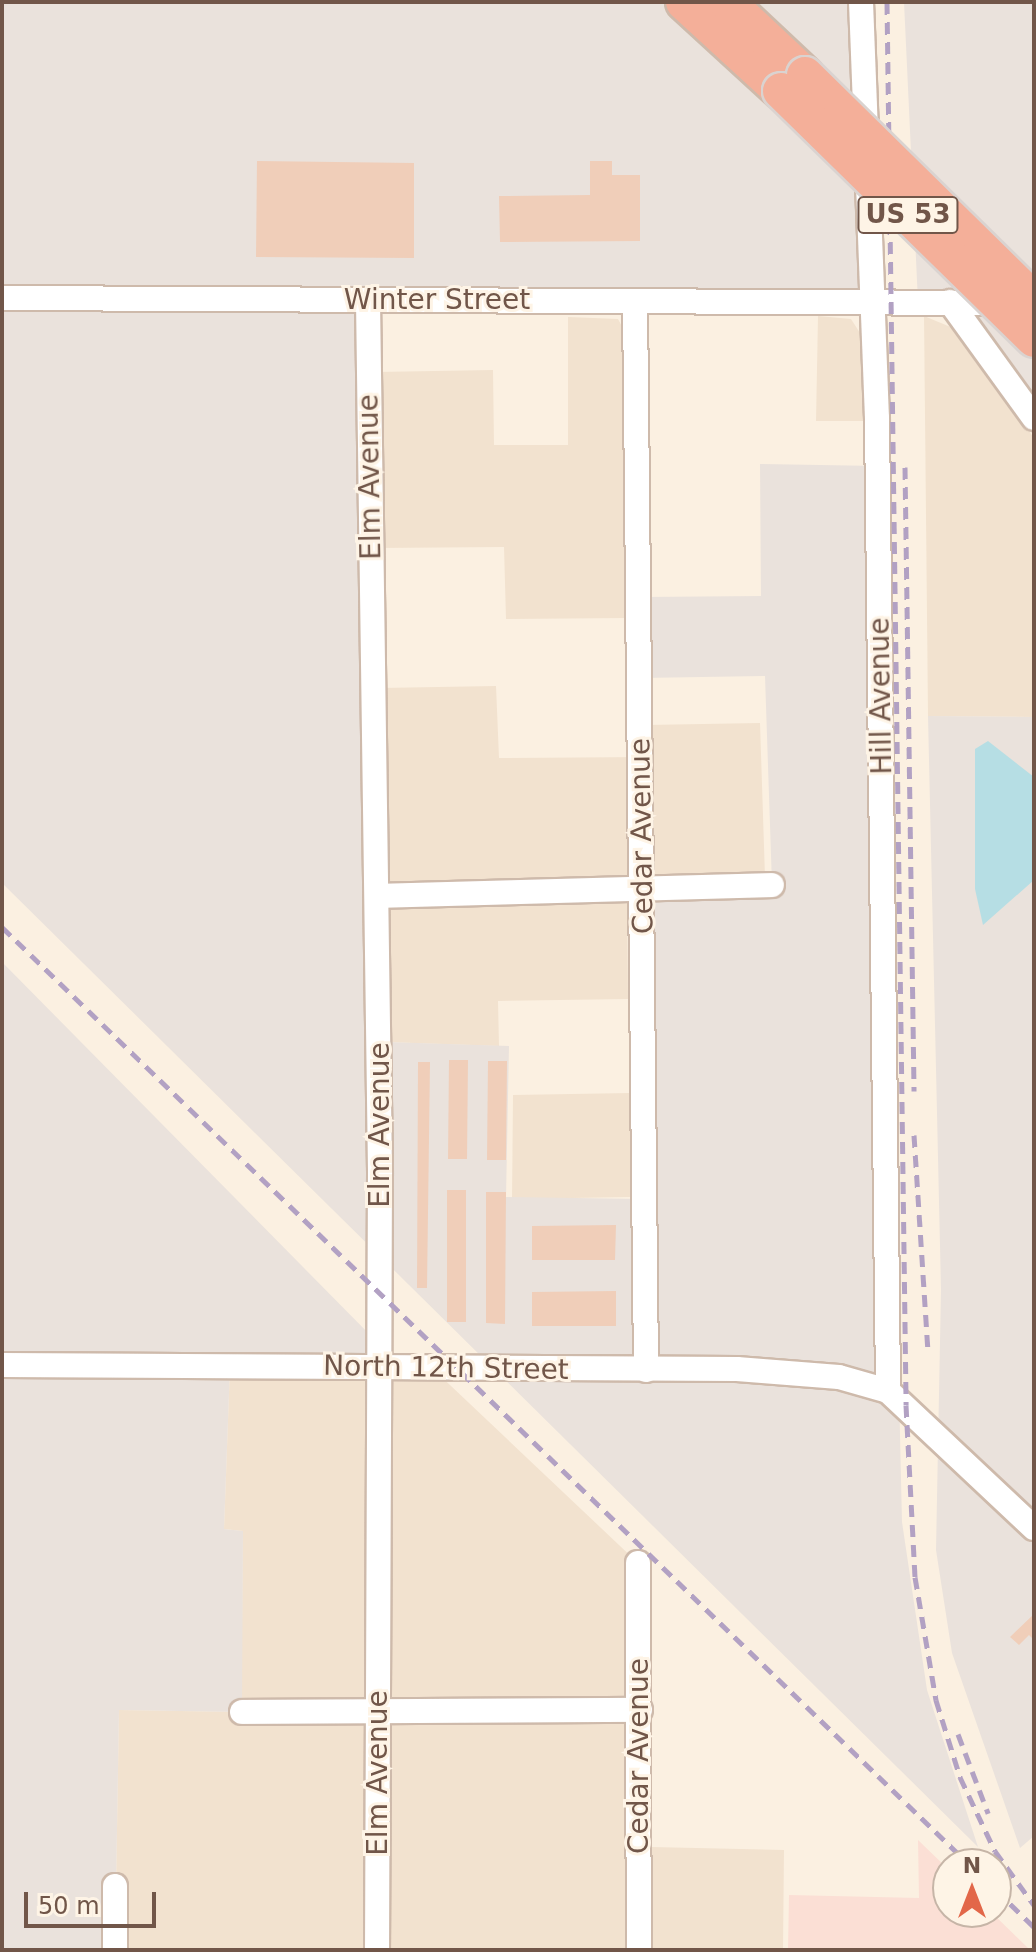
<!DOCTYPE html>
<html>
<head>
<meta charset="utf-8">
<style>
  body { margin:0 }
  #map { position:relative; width:1036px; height:1952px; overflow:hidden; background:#fbf0e1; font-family:"DejaVu Sans",sans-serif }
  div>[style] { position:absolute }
  .residential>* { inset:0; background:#f2e2cf }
  .commercial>* { inset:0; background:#fbdfd5 }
  .industrial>* { inset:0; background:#eae2dc }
  .water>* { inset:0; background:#b6dee4 }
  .building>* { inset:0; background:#f0ceb9 }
  .roads { filter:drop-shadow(2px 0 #cebaab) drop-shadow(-2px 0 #cebaab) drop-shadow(0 2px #cebaab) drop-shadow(0 -2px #cebaab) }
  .minor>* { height:24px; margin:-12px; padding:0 12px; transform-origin:12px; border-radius:12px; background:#fff }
  .highway>* { height:36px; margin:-18px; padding:0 18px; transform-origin:18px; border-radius:18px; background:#f4af99 }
  .rail>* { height:5px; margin-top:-2.5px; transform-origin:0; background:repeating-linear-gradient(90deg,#b2a1c3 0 12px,transparent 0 20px) }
  .bridges { filter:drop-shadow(2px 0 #dad3d0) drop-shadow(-2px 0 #dad3d0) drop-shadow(0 2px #dad3d0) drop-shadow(0 -2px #dad3d0) }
  .highway-bridge>* { height:36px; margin:-18px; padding:0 18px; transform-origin:18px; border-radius:18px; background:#f4af99 }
  span { translate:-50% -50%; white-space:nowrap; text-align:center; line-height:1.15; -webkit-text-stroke:6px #fef4e6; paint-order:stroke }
  .shield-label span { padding:2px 6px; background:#fef4e6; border:2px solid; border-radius:6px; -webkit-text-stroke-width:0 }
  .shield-label { font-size:26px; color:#715649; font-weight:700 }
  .street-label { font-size:28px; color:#715649 }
  .frame { position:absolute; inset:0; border:4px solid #715649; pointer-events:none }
  .north { position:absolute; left:932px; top:1848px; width:80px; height:80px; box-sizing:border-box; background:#fef4e6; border:2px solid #c6b5a7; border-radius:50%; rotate:0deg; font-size:22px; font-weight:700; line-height:32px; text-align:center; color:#715649 }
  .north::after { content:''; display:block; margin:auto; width:28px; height:36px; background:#e26749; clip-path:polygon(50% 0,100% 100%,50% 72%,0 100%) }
  .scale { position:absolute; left:24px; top:1892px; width:132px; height:36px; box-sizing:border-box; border:4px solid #715649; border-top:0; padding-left:10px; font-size:24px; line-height:28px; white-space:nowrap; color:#715649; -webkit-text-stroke:6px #fef4e6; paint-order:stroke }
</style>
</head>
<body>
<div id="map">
  <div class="residential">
    <div style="clip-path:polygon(818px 316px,851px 319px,860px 333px,864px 421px,816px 421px)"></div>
    <div style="clip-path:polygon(924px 316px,953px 328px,1034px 438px,1034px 717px,928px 716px)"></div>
    <div style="clip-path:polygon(568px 317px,618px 319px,626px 334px,627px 618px,506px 619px,504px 547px,377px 548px,376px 372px,493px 370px,494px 445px,568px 445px)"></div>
    <div style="clip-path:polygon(496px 686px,499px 758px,645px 757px,646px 725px,760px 723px,765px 877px,627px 881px,628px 999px,498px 1001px,499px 1046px,386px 1042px,380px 688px)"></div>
    <div style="clip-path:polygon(630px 1093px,631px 1197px,512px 1199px,513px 1095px)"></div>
    <div style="clip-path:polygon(230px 1366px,432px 1368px,638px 1563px,651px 1847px,784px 1850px,783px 1950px,115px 1950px,119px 1710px,241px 1712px,243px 1531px,224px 1529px)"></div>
  </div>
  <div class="commercial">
    <div style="clip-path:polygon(918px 1840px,948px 1869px,948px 1912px,991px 1912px,1030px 1950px,788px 1950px,789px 1895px,919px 1898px)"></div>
  </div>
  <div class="industrial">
    <div style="clip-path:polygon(2px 2px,861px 2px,872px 302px,368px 300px,387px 1042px,509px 1046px,506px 1197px,643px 1199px,642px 891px,772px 885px,765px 676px,640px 678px,643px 597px,761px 596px,760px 464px,878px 466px,902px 1522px,927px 1690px,978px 1847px,2px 883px)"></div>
    <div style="clip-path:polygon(904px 2px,1034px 2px,1034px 418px,950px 303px,918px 302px)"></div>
    <div style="clip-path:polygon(928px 716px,1034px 717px,1034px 1836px,1020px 1848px,952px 1653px,936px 1550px,941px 1290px)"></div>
    <div style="clip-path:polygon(2px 962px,380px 1345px,380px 1367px,230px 1366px,224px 1529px,243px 1531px,242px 1712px,119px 1710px,115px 1950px,2px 1950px)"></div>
  </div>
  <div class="water">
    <div style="clip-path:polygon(988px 741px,1034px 777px,1034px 880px,983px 925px,975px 889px,975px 749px)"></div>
  </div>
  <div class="building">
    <div style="clip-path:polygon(257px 161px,414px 163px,414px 258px,256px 257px)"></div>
    <div style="clip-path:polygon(590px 161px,612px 161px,612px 175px,640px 175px,640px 241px,500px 242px,499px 196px,590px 195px)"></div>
    <div style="clip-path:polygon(449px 1060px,468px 1060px,467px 1159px,448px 1159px)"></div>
    <div style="clip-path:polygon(488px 1061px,507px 1061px,506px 1160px,487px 1160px)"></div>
    <div style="clip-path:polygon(418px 1062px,430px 1062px,427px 1288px,417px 1288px)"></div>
    <div style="clip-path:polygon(447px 1190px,466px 1190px,466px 1322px,447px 1322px)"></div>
    <div style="clip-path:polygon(486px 1192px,506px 1192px,505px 1324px,486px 1323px)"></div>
    <div style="clip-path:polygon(616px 1225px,615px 1260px,532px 1260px,532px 1226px)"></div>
    <div style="clip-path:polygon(616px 1291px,616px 1326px,532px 1326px,532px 1292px)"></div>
    <div style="clip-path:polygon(1034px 1614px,1034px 1640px,1029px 1635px,1019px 1645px,1010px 1637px)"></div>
  </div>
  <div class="roads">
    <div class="minor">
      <div style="left:861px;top:2px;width:416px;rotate:87.8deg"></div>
      <div style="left:877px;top:418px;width:973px;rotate:89.35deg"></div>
      <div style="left:2px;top:298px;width:1002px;rotate:0.29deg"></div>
      <div style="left:368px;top:300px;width:874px;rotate:89.21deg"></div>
      <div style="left:380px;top:1174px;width:776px;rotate:90.22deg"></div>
      <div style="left:635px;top:301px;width:1069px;rotate:89.41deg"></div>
      <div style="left:950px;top:302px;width:143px;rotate:54.1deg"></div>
      <div style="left:378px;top:896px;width:394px;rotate:-1.6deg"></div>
      <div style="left:2px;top:1365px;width:735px;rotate:0.31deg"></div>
      <div style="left:737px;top:1369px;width:102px;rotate:4.5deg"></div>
      <div style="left:839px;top:1377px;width:51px;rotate:15.9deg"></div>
      <div style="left:888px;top:1391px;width:200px;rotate:43.2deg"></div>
      <div style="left:638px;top:1563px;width:387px;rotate:89.9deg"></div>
      <div style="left:242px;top:1712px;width:398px;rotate:-0.3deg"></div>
      <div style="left:115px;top:1886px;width:64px;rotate:90deg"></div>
    </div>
    <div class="highway">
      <div style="left:684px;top:2px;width:132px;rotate:42.5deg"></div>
      <div style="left:727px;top:2px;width:107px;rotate:43.1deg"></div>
    </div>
  </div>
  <div class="rail">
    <div style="left:887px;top:2px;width:1403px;rotate:89.22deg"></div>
    <div style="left:906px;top:1405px;width:172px;rotate:87deg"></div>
    <div style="left:915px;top:1577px;width:125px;rotate:80.3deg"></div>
    <div style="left:936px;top:1700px;width:81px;rotate:72.7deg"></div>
    <div style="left:960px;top:1777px;width:82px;rotate:64.7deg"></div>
    <div style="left:995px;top:1851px;width:67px;rotate:54.2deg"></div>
    <div style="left:905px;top:467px;width:624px;rotate:89.17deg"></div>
    <div style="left:2px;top:927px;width:1346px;rotate:44.1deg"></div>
    <div style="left:914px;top:1135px;width:215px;rotate:86.3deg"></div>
    <div style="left:958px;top:1734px;width:85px;rotate:69.2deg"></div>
    <div style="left:996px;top:1890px;width:53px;rotate:44.2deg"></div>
  </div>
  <div class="bridges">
    <div class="highway-bridge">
      <div style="left:805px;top:75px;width:321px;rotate:44.5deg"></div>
      <div style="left:781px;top:91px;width:354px;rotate:44.4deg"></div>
    </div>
  </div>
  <div class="shield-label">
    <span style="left:908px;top:215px">US 53</span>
  </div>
  <div class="street-label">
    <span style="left:437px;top:300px">Winter Street</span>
    <span style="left:370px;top:477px;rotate:-91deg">Elm Avenue</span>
    <span style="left:881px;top:696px;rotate:-91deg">Hill Avenue</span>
    <span style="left:642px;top:836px;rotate:-91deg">Cedar Avenue</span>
    <span style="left:380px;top:1125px;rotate:-90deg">Elm Avenue</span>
    <span style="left:446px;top:1368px;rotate:1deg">North 12th Street</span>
    <span style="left:639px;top:1756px;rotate:-90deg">Cedar Avenue</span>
    <span style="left:378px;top:1773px;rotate:-90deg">Elm Avenue</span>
  </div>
  <div class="frame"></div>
  <div class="north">N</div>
  <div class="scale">50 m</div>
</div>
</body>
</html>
